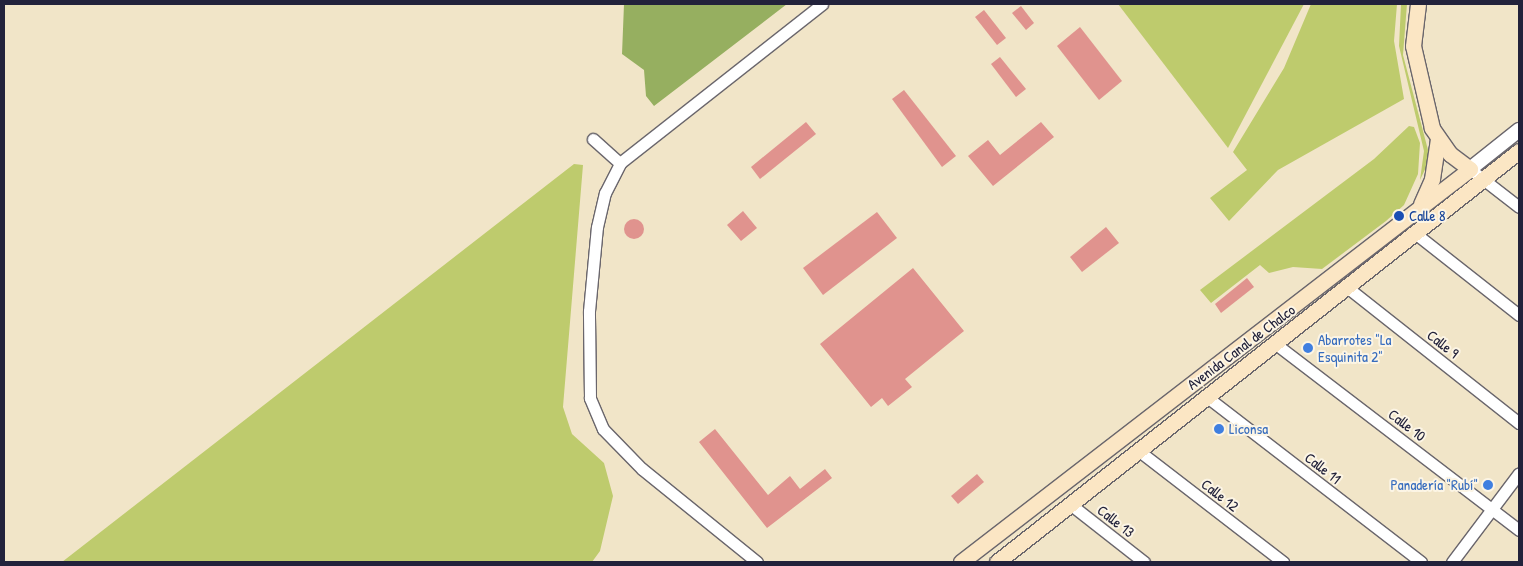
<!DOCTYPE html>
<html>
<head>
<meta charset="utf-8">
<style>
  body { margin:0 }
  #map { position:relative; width:1523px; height:566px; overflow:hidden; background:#f1e5c8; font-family:"Patrick Hand",sans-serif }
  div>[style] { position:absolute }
  .green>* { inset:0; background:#becb6d }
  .forest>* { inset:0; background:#96af60 }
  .building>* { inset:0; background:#e0938e }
  .round { border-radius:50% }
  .roads { filter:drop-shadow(1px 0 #6a666c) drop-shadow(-1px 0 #6a666c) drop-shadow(0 1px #6a666c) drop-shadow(0 -1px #6a666c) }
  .minor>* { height:11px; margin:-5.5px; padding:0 5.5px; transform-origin:5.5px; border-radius:5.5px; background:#fff }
  .tertiary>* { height:14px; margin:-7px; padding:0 7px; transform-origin:7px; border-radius:7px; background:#fff }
  .secondary>* { height:15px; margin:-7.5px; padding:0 7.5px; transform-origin:7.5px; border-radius:7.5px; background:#fbe6c4 }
  .dots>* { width:14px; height:14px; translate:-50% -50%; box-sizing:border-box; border:2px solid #fcf5e5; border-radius:50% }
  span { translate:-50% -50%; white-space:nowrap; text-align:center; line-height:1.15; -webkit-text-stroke:4px #fcf5e5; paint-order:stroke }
  .transit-label { font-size:15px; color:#164399 }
  .left { translate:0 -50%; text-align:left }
  .shop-label { font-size:15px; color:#366cbe }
  .right { translate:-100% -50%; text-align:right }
  .street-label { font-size:15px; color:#22223b }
  .frame { position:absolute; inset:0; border:5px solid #22223b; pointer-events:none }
</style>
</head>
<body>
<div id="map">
  <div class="green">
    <div style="clip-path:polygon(1118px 4px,1304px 4px,1228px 148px)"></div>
    <div style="clip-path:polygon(1311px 4px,1397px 4px,1394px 41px,1404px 99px,1278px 170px,1229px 221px,1210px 198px,1247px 170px,1233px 152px,1284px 68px)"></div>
    <div style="clip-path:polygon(1401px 4px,1407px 4px,1403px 55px,1428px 150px,1429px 161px,1420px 180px,1424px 151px,1399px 46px)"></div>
    <div style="clip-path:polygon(1409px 126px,1414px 127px,1420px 143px,1418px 174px,1404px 205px,1386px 221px,1322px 269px,1293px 267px,1269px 273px,1260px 265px,1211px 303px,1200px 290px,1374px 159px)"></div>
    <div style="clip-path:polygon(574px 164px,583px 165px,563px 407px,572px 434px,604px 463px,613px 496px,600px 551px,592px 562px,62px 562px)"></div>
  </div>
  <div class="forest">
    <div style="clip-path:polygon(624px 4px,787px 4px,654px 106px,646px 96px,644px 70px,622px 54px)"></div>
  </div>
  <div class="building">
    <div style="clip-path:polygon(1021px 6px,1034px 23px,1026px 30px,1012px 13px)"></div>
    <div style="clip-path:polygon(984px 10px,1006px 38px,997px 45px,975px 17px)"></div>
    <div style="clip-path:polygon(1080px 27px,1122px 81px,1099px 100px,1057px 46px)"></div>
    <div style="clip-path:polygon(1000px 57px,1026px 89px,1016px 97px,991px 64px)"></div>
    <div style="clip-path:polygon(904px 90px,956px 156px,942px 167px,892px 99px)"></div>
    <div style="clip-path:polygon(806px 122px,816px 134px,760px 179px,751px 167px)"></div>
    <div style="clip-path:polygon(1041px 122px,1054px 137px,993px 186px,968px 156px,988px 140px,1000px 155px)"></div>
    <div style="clip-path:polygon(743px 211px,757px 228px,741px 241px,727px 225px)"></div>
    <div style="clip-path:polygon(877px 212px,897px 238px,823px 295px,803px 268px)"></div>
    <div class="round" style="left:624px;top:219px;width:20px;height:20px"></div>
    <div style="clip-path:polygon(1106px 227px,1119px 243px,1082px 272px,1070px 257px)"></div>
    <div style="clip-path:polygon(913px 268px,964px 331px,905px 379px,912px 387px,888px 406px,882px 398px,871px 407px,820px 344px)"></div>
    <div style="clip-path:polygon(1247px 278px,1254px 287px,1221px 313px,1215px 304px)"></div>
    <div style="clip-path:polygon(715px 429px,768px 495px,790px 476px,800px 489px,825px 469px,832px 478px,767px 528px,699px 442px)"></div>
    <div style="clip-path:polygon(977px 474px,984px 482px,958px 504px,951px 496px)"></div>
  </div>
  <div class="roads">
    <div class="minor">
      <div style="left:593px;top:139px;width:36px;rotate:42deg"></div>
      <div style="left:1470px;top:169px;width:62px;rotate:37.8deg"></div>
      <div style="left:1416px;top:234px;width:131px;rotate:38.2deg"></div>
      <div style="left:1348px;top:288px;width:218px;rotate:38.3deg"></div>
      <div style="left:1277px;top:345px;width:305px;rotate:37.4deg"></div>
      <div style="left:1207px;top:397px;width:270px;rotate:37.6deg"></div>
      <div style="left:1139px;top:451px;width:182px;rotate:37.6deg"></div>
      <div style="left:1070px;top:504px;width:94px;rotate:38.1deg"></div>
      <div style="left:757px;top:562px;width:148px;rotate:-141deg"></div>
      <div style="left:642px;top:469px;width:56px;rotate:-134.3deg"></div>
      <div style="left:603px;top:429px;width:34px;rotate:-113deg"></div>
      <div style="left:590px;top:398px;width:87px;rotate:-90.7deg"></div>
      <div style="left:589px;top:311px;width:84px;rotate:-84.6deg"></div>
      <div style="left:597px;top:227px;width:35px;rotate:-77deg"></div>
      <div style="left:605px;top:193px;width:34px;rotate:-63deg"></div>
      <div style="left:620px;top:163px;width:257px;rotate:-38.2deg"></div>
      <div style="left:1452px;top:562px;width:111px;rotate:-53deg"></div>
    </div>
    <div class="tertiary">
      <div style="left:1470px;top:169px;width:63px;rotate:-38.5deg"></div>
    </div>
    <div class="secondary">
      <div style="left:1421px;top:204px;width:27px;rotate:-66deg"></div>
      <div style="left:1432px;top:179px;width:40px;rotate:-81.5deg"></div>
      <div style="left:961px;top:562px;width:643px;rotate:-37.67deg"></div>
      <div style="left:1470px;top:169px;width:25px;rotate:-143deg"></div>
      <div style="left:1450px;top:154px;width:32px;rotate:-125deg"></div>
      <div style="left:1432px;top:128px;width:84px;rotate:-103deg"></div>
      <div style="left:1413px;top:46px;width:42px;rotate:-83.2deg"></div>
      <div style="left:997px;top:562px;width:664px;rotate:-38.22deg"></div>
    </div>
  </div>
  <div class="dots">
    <div style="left:1399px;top:216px;background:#1a4fb4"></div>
    <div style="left:1308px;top:348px;background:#3f7fe0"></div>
    <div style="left:1219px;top:429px;background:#3f7fe0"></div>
    <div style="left:1488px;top:485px;background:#3f7fe0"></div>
  </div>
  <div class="transit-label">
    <span class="left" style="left:1409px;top:216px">Calle 8</span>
  </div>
  <div class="shop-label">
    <span class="left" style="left:1318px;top:348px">Abarrotes "La<br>Esquinita 2"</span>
    <span class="left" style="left:1229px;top:429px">Liconsa</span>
    <span class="right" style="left:1478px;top:485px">Panadería "Rubí"</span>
  </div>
  <div class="street-label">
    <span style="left:1443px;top:344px;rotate:38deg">Calle 9</span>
    <span style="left:1241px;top:347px;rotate:-37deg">Avenida Canal de Chalco</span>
    <span style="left:1407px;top:425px;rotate:37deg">Calle 10</span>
    <span style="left:1323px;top:468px;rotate:38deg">Calle 11</span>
    <span style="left:1220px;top:495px;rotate:38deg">Calle 12</span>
    <span style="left:1116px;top:521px;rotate:38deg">Calle 13</span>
  </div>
  <div class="frame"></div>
</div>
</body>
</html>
